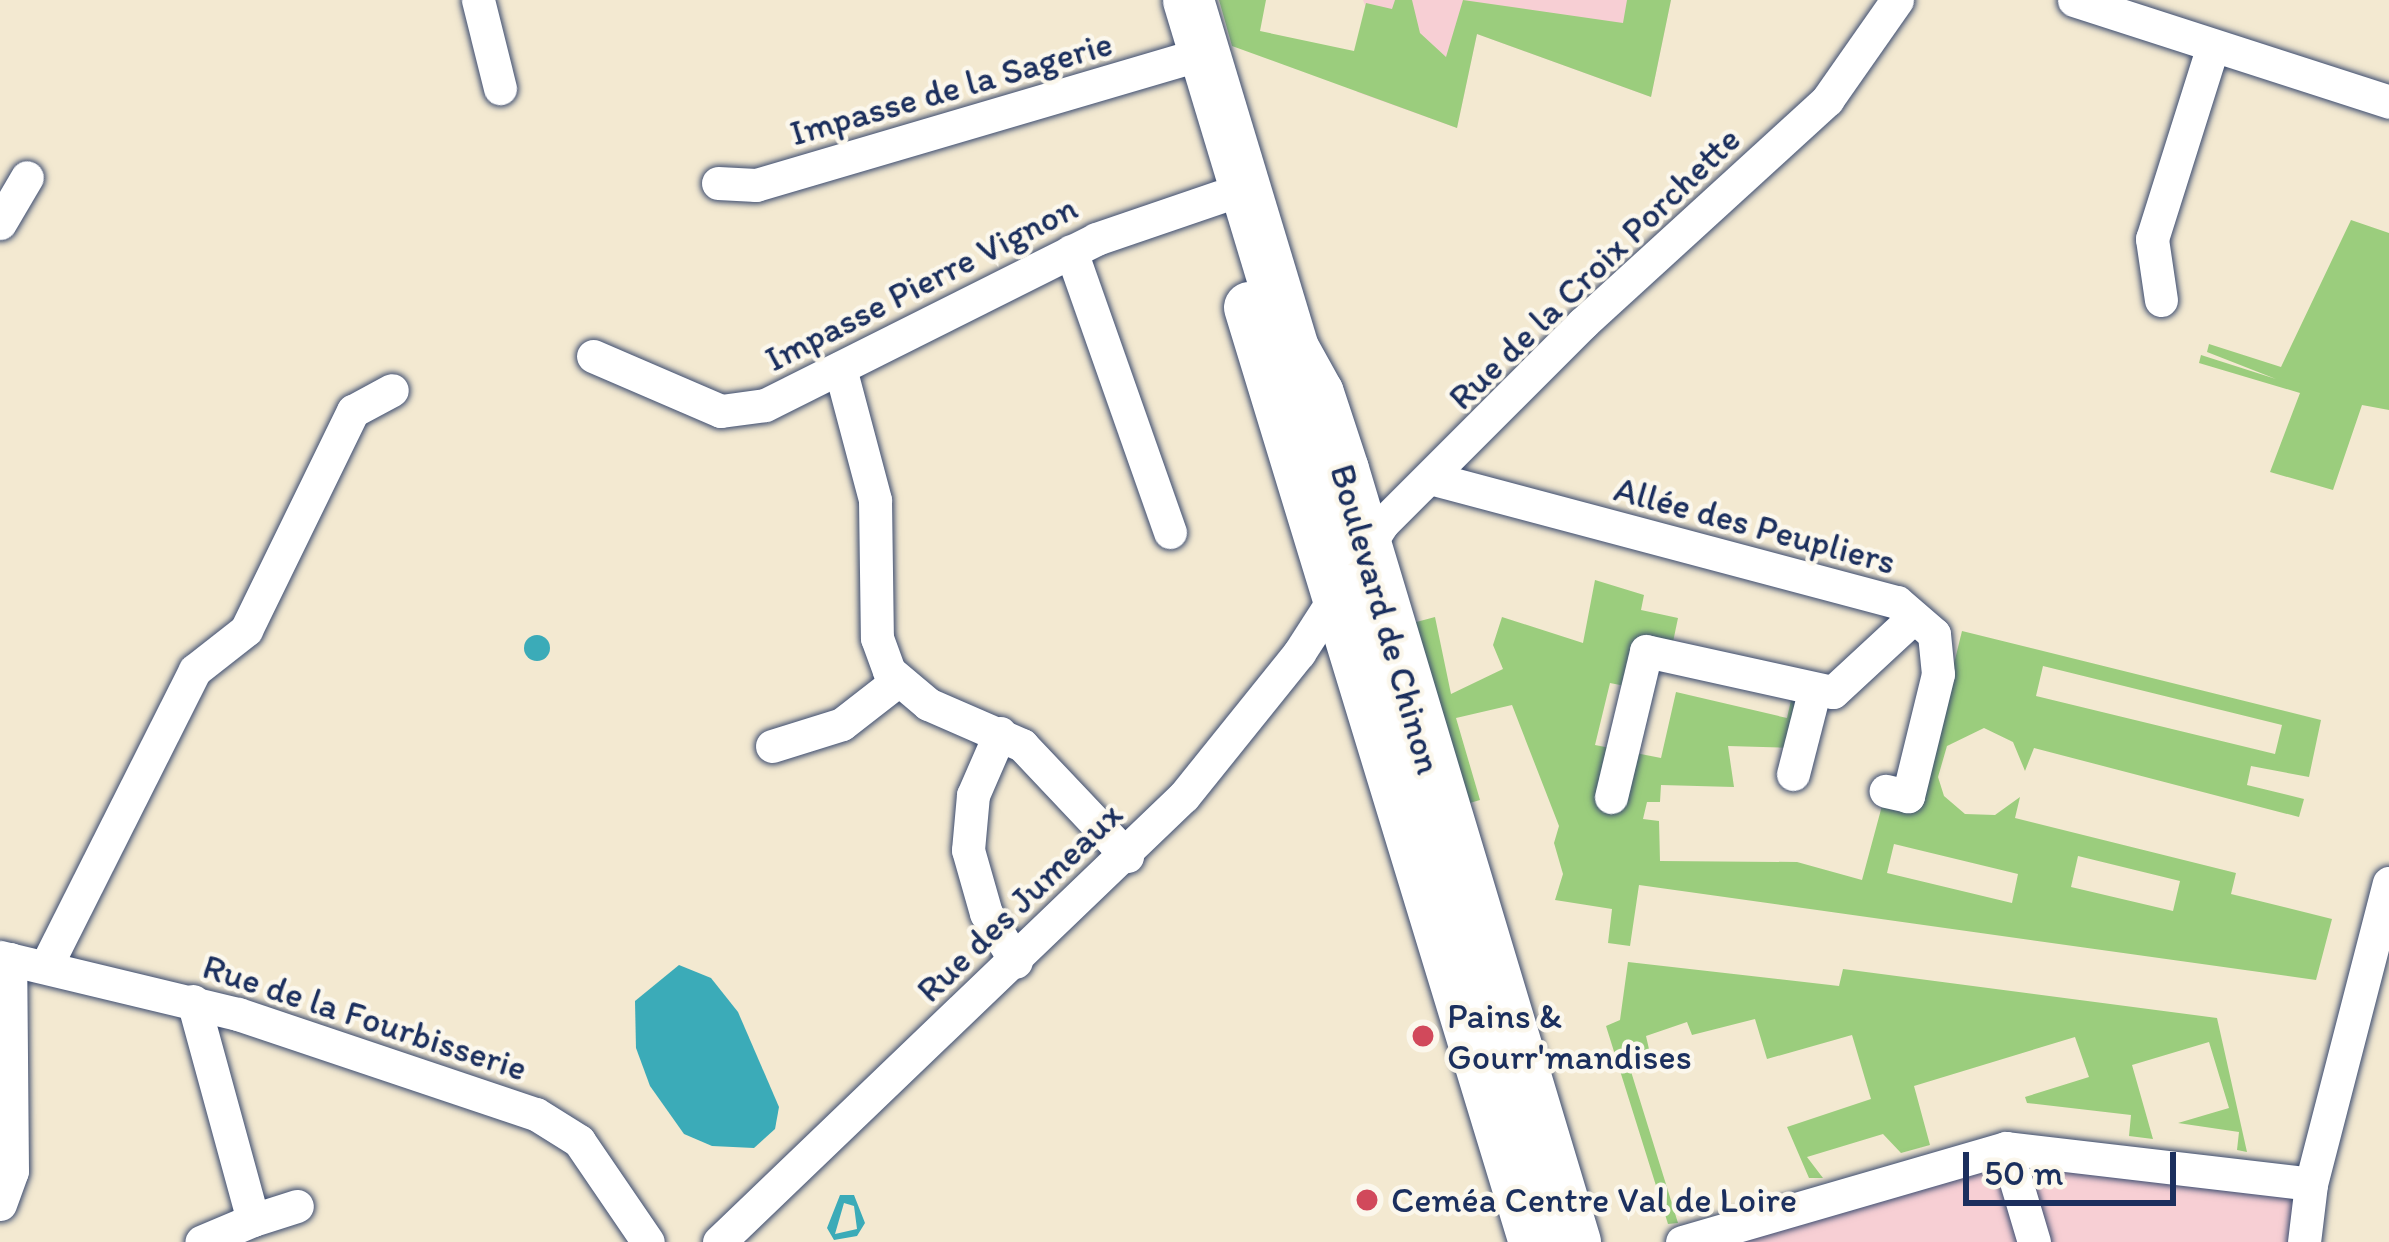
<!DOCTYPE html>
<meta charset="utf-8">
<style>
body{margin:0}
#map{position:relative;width:2389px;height:1242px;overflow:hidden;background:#f3e9d1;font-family:Itim,sans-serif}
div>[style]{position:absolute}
.built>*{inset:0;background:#f7cfd4}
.green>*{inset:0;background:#9bcd7d}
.water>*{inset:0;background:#3babb8}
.round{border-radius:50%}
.roads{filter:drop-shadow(0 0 3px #3b4b6f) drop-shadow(0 0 3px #3b4b6f)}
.street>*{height:33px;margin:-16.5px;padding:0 16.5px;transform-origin:16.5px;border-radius:16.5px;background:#fff}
.primary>*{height:51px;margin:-25.5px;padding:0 25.5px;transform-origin:25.5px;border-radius:25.5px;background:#fff}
.dots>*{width:33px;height:33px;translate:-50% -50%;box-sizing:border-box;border:6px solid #fbf7ec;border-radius:50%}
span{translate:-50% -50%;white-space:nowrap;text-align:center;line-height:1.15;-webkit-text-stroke:9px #fbf7ec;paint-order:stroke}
.street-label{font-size:36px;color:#1b2f5e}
.poi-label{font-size:36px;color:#1b2f5e}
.left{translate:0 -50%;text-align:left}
.scale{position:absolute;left:1963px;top:1152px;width:213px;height:54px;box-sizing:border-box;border:6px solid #1b2f5e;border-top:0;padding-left:15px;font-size:36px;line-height:42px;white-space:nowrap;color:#1b2f5e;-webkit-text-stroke:9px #fbf7ec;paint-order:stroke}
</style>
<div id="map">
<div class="built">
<div style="clip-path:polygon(1363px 0,1671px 0,1651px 97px,1477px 34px,1457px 128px,1357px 92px,1369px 16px)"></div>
<div style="clip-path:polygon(1958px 1156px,2311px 1184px,2304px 1242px,1682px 1242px)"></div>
</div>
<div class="green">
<div style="clip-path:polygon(1219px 0,1266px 0,1260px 31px,1354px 51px,1366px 3px,1392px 9px,1395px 0,1412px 0,1420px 33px,1446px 57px,1463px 0,1623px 23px,1627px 0,1671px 0,1651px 97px,1477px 34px,1457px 128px,1232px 46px)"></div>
<div style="clip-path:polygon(2351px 220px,2389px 233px,2389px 410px,2362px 405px,2333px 490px,2270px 472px,2300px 393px,2199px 363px,2201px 355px,2276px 379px,2207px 352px,2209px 344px,2281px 367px)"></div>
<div style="clip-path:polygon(evenodd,1595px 580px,1644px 595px,1641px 610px,1678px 618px,1673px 642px,1630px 687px,1610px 683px,1595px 745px,1661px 758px,1676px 692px,1787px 718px,1792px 696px,1802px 699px,1793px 748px,1728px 746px,1734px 787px,1661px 785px,1660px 802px,1647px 802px,1643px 819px,1659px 821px,1660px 861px,1797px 862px,1862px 880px,1883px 802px,1918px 810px,1962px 631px,2321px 720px,2309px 777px,2251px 766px,2247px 785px,2304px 799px,2299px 817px,2034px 748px,2025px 771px,2013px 742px,1984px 728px,1947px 746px,1938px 777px,1944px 796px,1965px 814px,1995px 815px,2020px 797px,2015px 818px,2236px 873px,2231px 894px,2332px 919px,2316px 980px,1639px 885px,1630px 946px,1608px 943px,1612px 909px,1555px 900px,1563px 874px,1554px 843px,1559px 826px,1512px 705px,1456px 718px,1480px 800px,1463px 805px,1409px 624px,1435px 617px,1451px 694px,1503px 669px,1493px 645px,1502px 617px,1583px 643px,1595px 580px,2043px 666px,2282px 725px,2275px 754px,2036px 696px,2043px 666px,1595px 580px,1894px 844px,2018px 874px,2012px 903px,1887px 873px,1894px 844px,1595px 580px,2078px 856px,2180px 881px,2173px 911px,2071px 887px,2078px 856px)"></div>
<div style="clip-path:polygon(1628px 962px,1839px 986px,1843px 969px,2217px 1018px,2247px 1152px,2237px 1150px,2239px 1132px,2178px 1123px,2229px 1108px,2209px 1042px,2132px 1065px,2153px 1139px,2129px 1136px,2131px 1115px,2027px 1103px,2025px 1097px,2089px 1077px,2075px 1037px,1914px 1086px,1930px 1145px,1901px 1153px,1883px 1134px,1807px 1157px,1823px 1178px,1809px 1178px,1787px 1127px,1871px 1099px,1852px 1035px,1767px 1059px,1755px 1019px,1692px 1035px,1687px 1022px,1646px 1036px,1651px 1058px,1629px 1065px,1678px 1223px,1668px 1224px,1606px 1026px,1620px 1020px)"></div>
</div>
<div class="water">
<div class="round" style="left:524px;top:635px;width:26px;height:26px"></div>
<div style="clip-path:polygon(679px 965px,711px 978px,738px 1012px,779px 1107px,775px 1129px,754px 1148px,712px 1146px,684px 1134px,650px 1086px,636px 1048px,635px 1001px)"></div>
<div style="clip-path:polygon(evenodd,840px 1195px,854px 1195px,865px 1223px,857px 1236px,834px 1240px,827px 1228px,840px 1195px,844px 1203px,854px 1206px,857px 1229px,835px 1234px,844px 1203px)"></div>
</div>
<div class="roads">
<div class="street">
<div style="left:478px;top:0;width:91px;rotate:76deg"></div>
<div style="left:2074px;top:0;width:331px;rotate:17.9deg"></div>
<div style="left:718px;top:183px;width:38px;rotate:3deg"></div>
<div style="left:756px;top:185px;width:467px;rotate:-16.4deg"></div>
<div style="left:0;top:223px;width:53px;rotate:-59.6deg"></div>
<div style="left:1071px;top:251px;width:298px;rotate:70.6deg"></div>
<div style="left:2161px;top:300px;width:62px;rotate:-98.4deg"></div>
<div style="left:2152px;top:239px;width:202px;rotate:-72.5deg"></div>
<div style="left:593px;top:356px;width:139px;rotate:23.3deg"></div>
<div style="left:721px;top:411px;width:44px;rotate:-7.8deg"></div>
<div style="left:765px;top:405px;width:370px;rotate:-26.6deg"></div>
<div style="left:1096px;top:239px;width:130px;rotate:-18.9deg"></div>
<div style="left:840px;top:368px;width:137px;rotate:75.1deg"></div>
<div style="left:875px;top:500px;width:138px;rotate:89.2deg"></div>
<div style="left:877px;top:638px;width:35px;rotate:70deg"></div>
<div style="left:889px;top:671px;width:51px;rotate:40.2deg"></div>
<div style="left:928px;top:704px;width:103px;rotate:23.6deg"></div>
<div style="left:1022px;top:745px;width:153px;rotate:46.6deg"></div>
<div style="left:1434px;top:479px;width:479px;rotate:14.9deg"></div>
<div style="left:1897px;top:602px;width:49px;rotate:40.9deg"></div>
<div style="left:1934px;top:634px;width:40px;rotate:84.3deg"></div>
<div style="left:1938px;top:674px;width:126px;rotate:103.8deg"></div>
<div style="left:1908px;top:796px;width:23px;rotate:-167deg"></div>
<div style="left:1000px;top:733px;width:68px;rotate:113.5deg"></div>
<div style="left:973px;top:795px;width:55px;rotate:95.2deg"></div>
<div style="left:968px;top:850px;width:66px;rotate:74.1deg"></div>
<div style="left:986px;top:913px;width:57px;rotate:58.5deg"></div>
<div style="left:772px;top:746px;width:73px;rotate:-17.4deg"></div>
<div style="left:842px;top:724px;width:68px;rotate:-37.9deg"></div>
<div style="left:1793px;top:774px;width:85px;rotate:-75.6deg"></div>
<div style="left:1611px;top:797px;width:150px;rotate:-76.5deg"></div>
<div style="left:1646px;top:651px;width:191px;rotate:12.4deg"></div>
<div style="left:1833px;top:692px;width:110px;rotate:-42.8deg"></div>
<div style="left:0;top:957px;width:245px;rotate:13.5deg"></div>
<div style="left:238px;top:1014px;width:314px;rotate:18.6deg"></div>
<div style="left:536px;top:1114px;width:51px;rotate:32.1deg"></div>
<div style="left:579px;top:1141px;width:122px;rotate:55.7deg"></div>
<div style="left:46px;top:966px;width:331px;rotate:-63.3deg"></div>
<div style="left:195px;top:670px;width:65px;rotate:-38.1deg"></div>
<div style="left:246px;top:630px;width:244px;rotate:-64deg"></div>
<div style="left:353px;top:411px;width:44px;rotate:-28.3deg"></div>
<div style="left:193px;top:1001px;width:227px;rotate:74.7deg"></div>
<div style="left:253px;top:1220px;width:56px;rotate:157.1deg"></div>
<div style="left:2006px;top:1148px;width:98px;rotate:73.4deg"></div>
<div style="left:0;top:1204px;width:35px;rotate:-70deg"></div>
<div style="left:12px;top:1171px;width:212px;rotate:-90.5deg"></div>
<div style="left:253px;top:1220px;width:46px;rotate:-17.7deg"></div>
<div style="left:719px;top:1242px;width:644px;rotate:-43.81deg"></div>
<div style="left:1184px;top:796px;width:184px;rotate:-51.2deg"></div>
<div style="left:1299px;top:653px;width:153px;rotate:-57.2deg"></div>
<div style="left:1382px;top:524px;width:284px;rotate:-45deg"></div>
<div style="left:1583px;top:323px;width:331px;rotate:-42.4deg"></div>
<div style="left:1827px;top:100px;width:122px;rotate:-55deg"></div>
<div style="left:1682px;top:1242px;width:337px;rotate:-16.2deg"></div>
<div style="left:2006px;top:1148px;width:307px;rotate:6.7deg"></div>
<div style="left:2304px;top:1242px;width:58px;rotate:-83.1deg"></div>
<div style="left:2311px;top:1184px;width:311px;rotate:-75.5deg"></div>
</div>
<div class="primary">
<div style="left:1188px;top:0;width:363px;rotate:73.2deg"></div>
<div style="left:1293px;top:348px;width:51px;rotate:60.9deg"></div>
<div style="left:1318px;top:393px;width:80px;rotate:71.8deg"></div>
<div style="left:1343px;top:469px;width:807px;rotate:73.29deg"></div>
<div style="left:1249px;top:307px;width:977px;rotate:73.05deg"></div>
</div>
</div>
<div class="dots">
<div style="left:1423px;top:1036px;background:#d1495b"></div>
<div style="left:1367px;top:1200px;background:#d1495b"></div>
</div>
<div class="street-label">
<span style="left:951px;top:88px;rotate:-16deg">Impasse de la Sagerie</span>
<span style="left:1594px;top:268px;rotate:-44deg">Rue de la Croix Porchette</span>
<span style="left:921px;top:283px;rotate:-27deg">Impasse Pierre Vignon</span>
<span style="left:1755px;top:525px;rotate:15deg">Allée des Peupliers</span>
<span style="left:1386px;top:619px;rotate:74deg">Boulevard de Chinon</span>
<span style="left:1019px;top:902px;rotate:-44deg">Rue des Jumeaux</span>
<span style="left:365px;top:1017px;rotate:18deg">Rue de la Fourbisserie</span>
</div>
<div class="poi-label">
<span class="left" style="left:1447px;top:1036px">Pains &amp;<br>Gourr'mandises</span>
<span class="left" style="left:1391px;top:1200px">Ceméa Centre Val de Loire</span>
</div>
<div class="scale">50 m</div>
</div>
